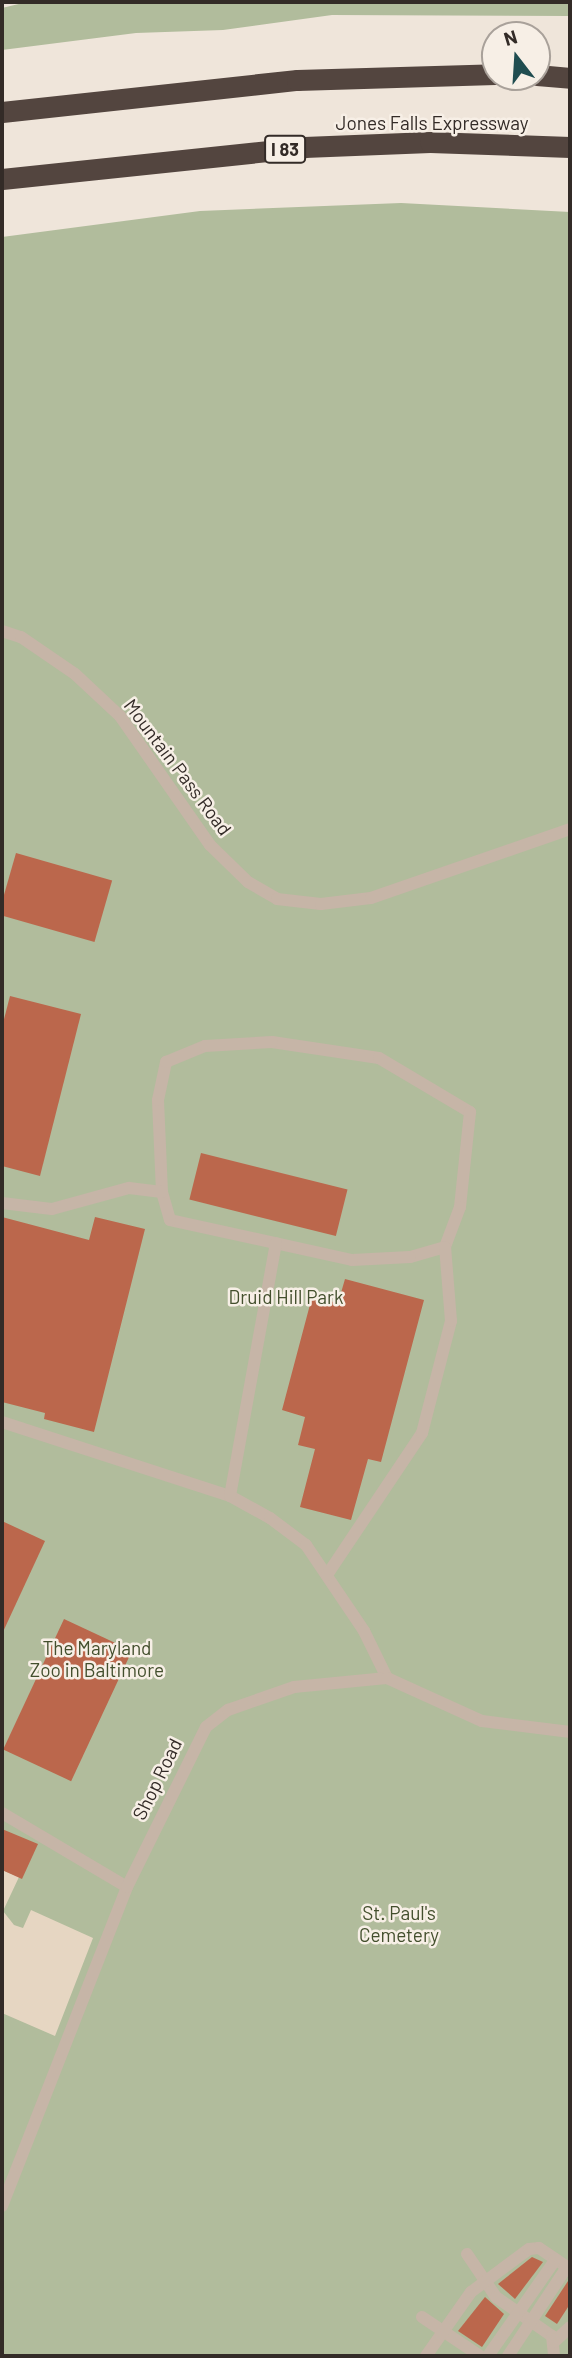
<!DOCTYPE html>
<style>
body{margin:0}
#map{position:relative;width:572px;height:2358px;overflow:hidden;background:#efe5da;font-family:Barlow,sans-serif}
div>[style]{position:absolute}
.green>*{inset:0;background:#b1bc9c}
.plaza>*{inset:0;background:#e6d6c2}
.building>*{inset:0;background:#bb674c;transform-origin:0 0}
.service>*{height:12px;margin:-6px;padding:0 6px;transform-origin:6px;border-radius:6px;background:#c6b5a7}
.motorway>*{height:21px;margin:-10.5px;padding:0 10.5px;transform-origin:10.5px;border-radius:10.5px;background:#53453f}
span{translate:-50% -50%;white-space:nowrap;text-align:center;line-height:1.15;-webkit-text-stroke:5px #f7efe6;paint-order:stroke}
.shield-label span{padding:2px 5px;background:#f7efe6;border:2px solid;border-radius:5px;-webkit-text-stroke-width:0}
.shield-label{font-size:18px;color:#332b27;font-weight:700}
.street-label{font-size:19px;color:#332b27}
.park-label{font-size:19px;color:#434f2d}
.frame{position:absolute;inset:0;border:4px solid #332b27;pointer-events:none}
.north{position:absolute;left:481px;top:21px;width:70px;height:70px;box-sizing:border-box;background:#f7efe6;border:2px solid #a9a19a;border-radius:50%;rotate:343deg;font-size:19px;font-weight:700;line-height:28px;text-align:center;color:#332b27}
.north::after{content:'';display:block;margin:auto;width:24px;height:32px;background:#204d50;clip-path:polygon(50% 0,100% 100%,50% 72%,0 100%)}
</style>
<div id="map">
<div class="green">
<div style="clip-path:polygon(27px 2px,570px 2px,570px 16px,332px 15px,223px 30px,136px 33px,2px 50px,2px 8px)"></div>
<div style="clip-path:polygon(401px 203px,570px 212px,570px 2356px,2px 2356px,2px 237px,200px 211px)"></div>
</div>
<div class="plaza">
<div style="clip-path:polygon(2px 1870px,19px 1877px,3px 1911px,14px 1925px,23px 1928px,31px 1910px,93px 1938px,55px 2036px,2px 2013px)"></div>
</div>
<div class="building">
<div style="left:16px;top:853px;width:100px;height:64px;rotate:16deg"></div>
<div style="clip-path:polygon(10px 996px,81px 1014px,40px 1176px,2px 1166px,2px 1027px)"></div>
<div style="left:201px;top:1153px;width:151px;height:48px;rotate:14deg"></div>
<div style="clip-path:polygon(2px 1217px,89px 1240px,95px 1217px,145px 1229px,94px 1432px,44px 1419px,45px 1413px,2px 1402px)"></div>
<div style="clip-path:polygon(345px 1279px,424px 1300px,381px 1462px,368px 1459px,351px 1520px,300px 1507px,315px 1449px,298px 1445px,305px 1417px,282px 1410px,312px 1297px,338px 1303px)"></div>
<div style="clip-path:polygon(2px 1521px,45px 1541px,2px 1634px)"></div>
<div style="left:64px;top:1619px;width:75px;height:144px;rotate:25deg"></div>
<div style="clip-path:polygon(2px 1829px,38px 1844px,22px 1879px,2px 1870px)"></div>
<div style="clip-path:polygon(532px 2257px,543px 2262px,515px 2299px,498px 2284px)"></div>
<div style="clip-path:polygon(570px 2278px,570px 2304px,557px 2324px,545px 2316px)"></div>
<div style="clip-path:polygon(485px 2297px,504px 2314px,482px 2347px,458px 2331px)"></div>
</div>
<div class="service">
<div style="left:2px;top:631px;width:20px;rotate:18deg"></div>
<div style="left:21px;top:637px;width:65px;rotate:34.4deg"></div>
<div style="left:75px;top:674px;width:62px;rotate:43deg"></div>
<div style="left:120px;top:716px;width:157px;rotate:55.1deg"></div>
<div style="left:210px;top:845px;width:53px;rotate:44.2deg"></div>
<div style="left:248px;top:882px;width:34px;rotate:30deg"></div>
<div style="left:277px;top:899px;width:44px;rotate:6.5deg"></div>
<div style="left:321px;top:904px;width:50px;rotate:-6.8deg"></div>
<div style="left:371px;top:898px;width:211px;rotate:-19.1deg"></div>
<div style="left:272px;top:1042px;width:108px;rotate:8.5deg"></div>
<div style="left:379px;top:1058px;width:106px;rotate:30.7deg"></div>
<div style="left:470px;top:1112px;width:96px;rotate:96deg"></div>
<div style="left:460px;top:1207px;width:43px;rotate:110.6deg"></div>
<div style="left:445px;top:1247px;width:36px;rotate:164deg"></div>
<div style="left:410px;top:1257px;width:58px;rotate:177deg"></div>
<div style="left:352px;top:1260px;width:186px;rotate:-167.6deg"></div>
<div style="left:170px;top:1220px;width:29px;rotate:-106deg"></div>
<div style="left:162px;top:1192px;width:92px;rotate:-92.5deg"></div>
<div style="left:158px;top:1100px;width:39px;rotate:-78deg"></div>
<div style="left:166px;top:1062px;width:42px;rotate:-22.3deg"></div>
<div style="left:205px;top:1046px;width:67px;rotate:-3.4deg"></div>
<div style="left:2px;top:1203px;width:50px;rotate:6.8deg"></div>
<div style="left:52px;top:1209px;width:80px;rotate:-15.3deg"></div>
<div style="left:129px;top:1188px;width:33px;rotate:7deg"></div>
<div style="left:2px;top:1422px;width:240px;rotate:18deg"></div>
<div style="left:230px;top:1496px;width:46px;rotate:28.8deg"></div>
<div style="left:270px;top:1518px;width:45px;rotate:36.9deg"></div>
<div style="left:306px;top:1545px;width:104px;rotate:56deg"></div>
<div style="left:364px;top:1631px;width:52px;rotate:63.9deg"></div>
<div style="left:230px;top:1496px;width:257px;rotate:-79.7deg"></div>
<div style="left:327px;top:1575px;width:171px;rotate:-56.2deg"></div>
<div style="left:422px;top:1433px;width:116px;rotate:-75.5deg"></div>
<div style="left:451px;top:1321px;width:74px;rotate:-94.6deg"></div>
<div style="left:2px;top:1813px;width:145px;rotate:30.6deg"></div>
<div style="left:2px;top:2206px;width:343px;rotate:-68.6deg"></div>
<div style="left:127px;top:1887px;width:178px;rotate:-63.7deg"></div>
<div style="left:206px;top:1727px;width:28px;rotate:-38deg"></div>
<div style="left:228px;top:1710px;width:70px;rotate:-19.2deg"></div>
<div style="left:294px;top:1687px;width:93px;rotate:-5.5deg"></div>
<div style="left:387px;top:1678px;width:104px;rotate:24.4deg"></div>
<div style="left:482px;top:1721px;width:89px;rotate:7.1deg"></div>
<div style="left:467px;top:2254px;width:52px;rotate:56deg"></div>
<div style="left:496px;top:2297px;width:68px;rotate:34.9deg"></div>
<div style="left:552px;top:2336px;width:20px;rotate:84deg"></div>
<div style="left:422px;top:2317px;width:70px;rotate:33.9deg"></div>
<div style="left:554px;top:2342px;width:22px;rotate:-43deg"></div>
<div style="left:426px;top:2356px;width:78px;rotate:-54.9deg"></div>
<div style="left:471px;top:2292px;width:72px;rotate:-36.6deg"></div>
<div style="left:529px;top:2249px;width:10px;rotate:-6deg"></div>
<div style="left:539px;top:2248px;width:37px;rotate:34deg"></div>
<div style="left:488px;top:2356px;width:118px;rotate:-55deg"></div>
<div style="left:508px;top:2356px;width:107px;rotate:-56.5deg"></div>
</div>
<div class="motorway">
<div style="left:537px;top:75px;width:33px;rotate:5deg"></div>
<div style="left:2px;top:112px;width:297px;rotate:-6.2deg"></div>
<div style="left:297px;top:80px;width:198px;rotate:-1.7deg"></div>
<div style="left:2px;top:179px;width:304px;rotate:-6deg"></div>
<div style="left:304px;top:147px;width:126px;rotate:-2.3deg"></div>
<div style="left:430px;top:142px;width:140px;rotate:2deg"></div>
</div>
<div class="shield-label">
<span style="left:285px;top:149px">I 83</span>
</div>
<div class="street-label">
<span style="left:432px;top:123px">Jones Falls Expressway</span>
<span style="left:178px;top:767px;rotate:53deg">Mountain Pass Road</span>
<span style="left:157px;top:1779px;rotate:-64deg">Shop Road</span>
</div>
<div class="park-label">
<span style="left:286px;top:1297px">Druid Hill Park</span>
<span style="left:97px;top:1659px">The Maryland<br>Zoo in Baltimore</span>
<span style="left:399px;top:1924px">St. Paul's<br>Cemetery</span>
</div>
<div class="frame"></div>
<div class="north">N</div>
</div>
